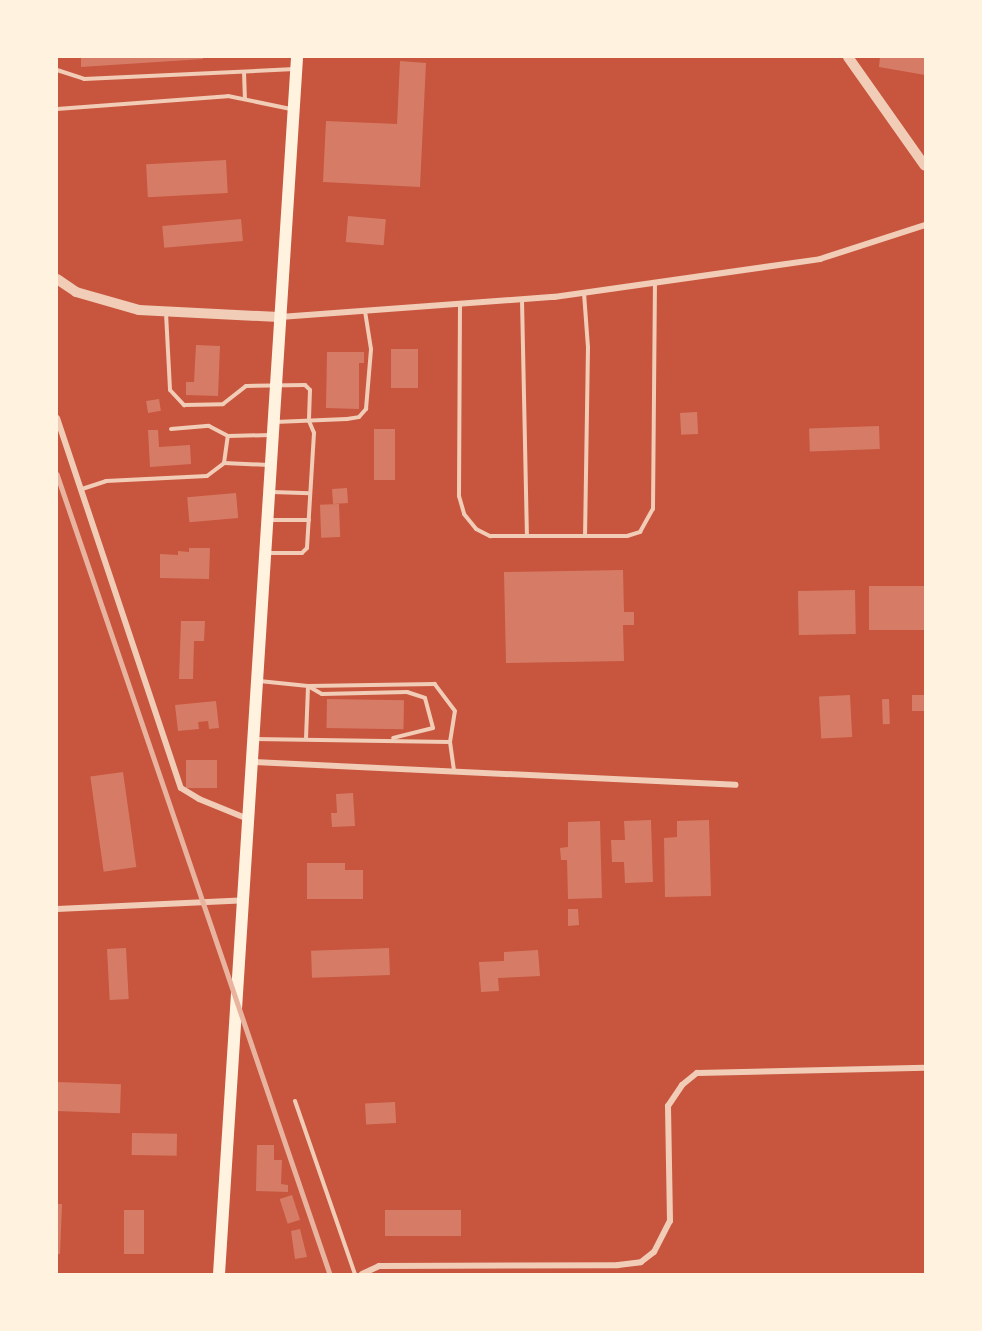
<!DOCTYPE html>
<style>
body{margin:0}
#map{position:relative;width:982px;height:1331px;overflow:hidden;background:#c8553d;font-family:"DM Sans",sans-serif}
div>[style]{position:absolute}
.building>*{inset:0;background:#d67c66;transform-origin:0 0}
.service>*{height:4px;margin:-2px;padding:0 2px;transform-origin:2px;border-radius:2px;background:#f1ccb7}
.minor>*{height:6px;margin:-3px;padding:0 3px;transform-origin:3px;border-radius:3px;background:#f1ccb7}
.tertiary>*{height:10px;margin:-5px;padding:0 5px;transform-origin:5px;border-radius:5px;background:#f1ccb7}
.primary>*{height:12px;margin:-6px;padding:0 6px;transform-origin:6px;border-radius:6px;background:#fff3e0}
.rail>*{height:4.5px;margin:-2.25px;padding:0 2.25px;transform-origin:2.25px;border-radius:2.25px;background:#e9b49f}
span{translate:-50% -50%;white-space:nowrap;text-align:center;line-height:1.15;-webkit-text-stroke:6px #fff3e0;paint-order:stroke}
.frame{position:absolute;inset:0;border:58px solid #fff3e0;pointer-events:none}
</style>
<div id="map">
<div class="building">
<div style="clip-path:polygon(81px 57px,203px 57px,203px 59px,81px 67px)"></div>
<div style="clip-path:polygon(880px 57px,925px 57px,925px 75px,879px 67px)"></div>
<div style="clip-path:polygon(400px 61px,426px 63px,420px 187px,323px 182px,326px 121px,397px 124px)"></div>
<div style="left:226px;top:160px;width:33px;height:80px;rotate:87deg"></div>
<div style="left:348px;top:216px;width:38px;height:26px;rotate:5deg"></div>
<div style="left:241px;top:219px;width:22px;height:79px;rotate:85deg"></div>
<div style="clip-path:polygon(196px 345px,220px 346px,218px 396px,186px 395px,186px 382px,194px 382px)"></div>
<div style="left:391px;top:349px;width:27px;height:39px"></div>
<div style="clip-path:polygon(327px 352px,364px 352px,364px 363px,359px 363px,359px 409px,326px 408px)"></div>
<div style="left:159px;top:399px;width:12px;height:13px;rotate:81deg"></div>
<div style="left:697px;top:412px;width:22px;height:17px;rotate:87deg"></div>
<div style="left:879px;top:426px;width:23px;height:70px;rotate:88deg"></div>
<div style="left:374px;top:429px;width:21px;height:51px"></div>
<div style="clip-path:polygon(148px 430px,158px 430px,159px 447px,190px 445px,191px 464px,150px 467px)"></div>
<div style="left:347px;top:488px;width:15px;height:15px;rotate:86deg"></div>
<div style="left:236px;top:493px;width:25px;height:49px;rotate:85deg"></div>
<div style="left:339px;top:504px;width:33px;height:19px;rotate:88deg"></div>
<div style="clip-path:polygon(189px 548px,210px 548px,209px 579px,160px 578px,160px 554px,178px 555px,178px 551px,189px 552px)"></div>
<div style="clip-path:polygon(623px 570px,624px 612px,634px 612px,634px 625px,623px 625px,624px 661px,506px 663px,504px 572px)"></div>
<div style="left:925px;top:586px;width:44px;height:56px;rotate:90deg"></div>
<div style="left:855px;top:590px;width:44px;height:57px;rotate:89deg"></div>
<div style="clip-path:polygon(181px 621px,205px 621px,204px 641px,194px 641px,193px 679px,179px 679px)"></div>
<div style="left:850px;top:695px;width:42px;height:31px;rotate:87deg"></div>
<div style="left:925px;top:695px;width:16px;height:13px;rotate:90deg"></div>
<div style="left:327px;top:699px;width:77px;height:29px;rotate:1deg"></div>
<div style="left:889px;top:699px;width:25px;height:7px;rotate:88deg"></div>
<div style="clip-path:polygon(216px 701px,219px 728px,209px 729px,208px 721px,198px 722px,199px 729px,178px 731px,175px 705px)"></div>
<div style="left:186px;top:760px;width:31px;height:28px"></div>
<div style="left:123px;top:772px;width:96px;height:33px;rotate:82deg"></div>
<div style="clip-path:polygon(353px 793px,355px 826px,332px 827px,331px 813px,337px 813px,336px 794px)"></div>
<div style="clip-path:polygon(651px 820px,653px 882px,625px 883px,624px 862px,612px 862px,611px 840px,625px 840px,624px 821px)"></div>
<div style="clip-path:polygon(709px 820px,711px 896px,665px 897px,664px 838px,677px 837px,677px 821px)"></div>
<div style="clip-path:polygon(600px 821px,602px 898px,568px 899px,567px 860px,561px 860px,560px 848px,568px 847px,568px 822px)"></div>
<div style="clip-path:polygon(307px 863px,345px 863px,345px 870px,363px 870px,363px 899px,307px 899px)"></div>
<div style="clip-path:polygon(568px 909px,578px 909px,579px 925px,568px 926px)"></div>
<div style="left:126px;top:948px;width:51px;height:19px;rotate:87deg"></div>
<div style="left:389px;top:948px;width:27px;height:78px;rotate:88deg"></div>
<div style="clip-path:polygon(538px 950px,540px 976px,498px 978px,499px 991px,481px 992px,479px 962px,504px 961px,504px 952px)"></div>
<div style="left:57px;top:1082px;width:64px;height:29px;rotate:2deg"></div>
<div style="left:395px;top:1102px;width:21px;height:30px;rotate:87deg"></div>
<div style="left:132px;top:1133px;width:45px;height:22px;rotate:1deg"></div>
<div style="clip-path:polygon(257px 1145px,274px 1145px,274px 1160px,282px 1160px,281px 1184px,288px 1185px,288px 1192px,256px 1191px)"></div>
<div style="left:292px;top:1195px;width:26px;height:13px;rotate:72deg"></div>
<div style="clip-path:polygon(57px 1204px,62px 1204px,60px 1254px,57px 1254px)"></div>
<div style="left:124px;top:1210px;width:20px;height:44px"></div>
<div style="left:385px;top:1210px;width:76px;height:26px"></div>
<div style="clip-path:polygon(300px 1229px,307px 1257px,295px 1259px,291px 1231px)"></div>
</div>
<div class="service">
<div style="left:57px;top:70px;width:28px;rotate:18deg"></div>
<div style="left:84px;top:79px;width:211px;rotate:-2.7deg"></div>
<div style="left:244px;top:72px;width:26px;rotate:88deg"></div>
<div style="left:57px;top:109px;width:171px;rotate:-4.3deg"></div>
<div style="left:228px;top:96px;width:64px;rotate:11.7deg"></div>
<div style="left:584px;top:293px;width:54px;rotate:85.8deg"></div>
<div style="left:588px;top:347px;width:189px;rotate:90.9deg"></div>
<div style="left:522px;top:300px;width:236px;rotate:88.8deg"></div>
<div style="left:460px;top:304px;width:192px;rotate:90.3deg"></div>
<div style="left:459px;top:496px;width:19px;rotate:74deg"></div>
<div style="left:464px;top:514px;width:19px;rotate:51deg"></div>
<div style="left:476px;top:529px;width:16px;rotate:27deg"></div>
<div style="left:490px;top:536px;width:137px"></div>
<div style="left:627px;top:536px;width:14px;rotate:-17deg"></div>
<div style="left:640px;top:532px;width:26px;rotate:-61deg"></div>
<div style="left:653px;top:509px;width:226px;rotate:-89.5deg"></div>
<div style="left:166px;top:313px;width:77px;rotate:87deg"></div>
<div style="left:170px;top:390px;width:21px;rotate:47deg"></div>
<div style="left:184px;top:405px;width:39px;rotate:-1deg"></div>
<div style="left:223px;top:404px;width:29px;rotate:-38deg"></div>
<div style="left:246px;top:386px;width:59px;rotate:-1deg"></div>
<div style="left:305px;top:385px;width:7px;rotate:45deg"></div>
<div style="left:310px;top:390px;width:31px;rotate:92deg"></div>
<div style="left:309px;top:421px;width:13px;rotate:67deg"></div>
<div style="left:314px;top:433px;width:115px;rotate:93.5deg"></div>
<div style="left:307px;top:548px;width:7px;rotate:135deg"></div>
<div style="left:302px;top:553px;width:33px;rotate:180deg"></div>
<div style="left:275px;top:422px;width:72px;rotate:-2.4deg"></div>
<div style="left:347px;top:419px;width:12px;rotate:-9deg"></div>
<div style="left:359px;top:417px;width:11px;rotate:-49deg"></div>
<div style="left:366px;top:409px;width:60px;rotate:-85.2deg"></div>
<div style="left:371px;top:349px;width:38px;rotate:-99deg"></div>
<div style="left:171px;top:429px;width:38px;rotate:-5deg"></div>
<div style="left:209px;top:426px;width:21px;rotate:28deg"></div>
<div style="left:224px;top:463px;width:27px;rotate:-82deg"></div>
<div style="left:228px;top:436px;width:43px;rotate:-1.3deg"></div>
<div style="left:82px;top:489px;width:25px;rotate:-18deg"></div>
<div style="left:106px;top:481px;width:101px;rotate:-2.8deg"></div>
<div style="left:207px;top:476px;width:21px;rotate:-37deg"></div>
<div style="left:224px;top:463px;width:45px;rotate:2.5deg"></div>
<div style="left:272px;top:492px;width:38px;rotate:2deg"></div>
<div style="left:271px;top:520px;width:38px"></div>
<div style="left:254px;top:739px;width:196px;rotate:0.9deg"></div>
<div style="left:450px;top:742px;width:31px;rotate:-81deg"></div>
<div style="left:455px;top:711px;width:34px;rotate:-127deg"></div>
<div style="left:435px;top:684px;width:127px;rotate:179.1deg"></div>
<div style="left:308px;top:686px;width:49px;rotate:-174.2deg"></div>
<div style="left:306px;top:739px;width:53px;rotate:-87.8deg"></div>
<div style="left:308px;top:686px;width:16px;rotate:30deg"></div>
<div style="left:322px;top:694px;width:85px;rotate:-1.3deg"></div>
<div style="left:407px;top:692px;width:19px;rotate:18deg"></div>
<div style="left:425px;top:698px;width:31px;rotate:75deg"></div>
<div style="left:433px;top:728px;width:41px;rotate:166deg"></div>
<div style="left:450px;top:742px;width:29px;rotate:82deg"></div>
<div style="left:295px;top:1101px;width:183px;rotate:70.9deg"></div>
</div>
<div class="minor">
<div style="left:280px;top:317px;width:275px;rotate:-4.2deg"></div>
<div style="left:554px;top:297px;width:269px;rotate:-8.1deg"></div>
<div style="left:820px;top:259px;width:110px;rotate:-17.9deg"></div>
<div style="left:57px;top:418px;width:390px;rotate:71.5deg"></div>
<div style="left:181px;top:788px;width:21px;rotate:31deg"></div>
<div style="left:199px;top:799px;width:53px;rotate:22.2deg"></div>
<div style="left:252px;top:762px;width:484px;rotate:2.7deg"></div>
<div style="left:57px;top:909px;width:188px;rotate:-2.7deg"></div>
<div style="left:362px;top:1274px;width:19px;rotate:-25deg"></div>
<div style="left:379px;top:1266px;width:239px;rotate:-0.2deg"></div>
<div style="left:618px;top:1265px;width:23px;rotate:-7deg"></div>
<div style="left:641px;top:1262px;width:16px;rotate:-38deg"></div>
<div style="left:654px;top:1252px;width:35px;rotate:-63deg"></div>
<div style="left:670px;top:1221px;width:115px;rotate:-91deg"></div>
<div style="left:668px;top:1106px;width:25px;rotate:-56deg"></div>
<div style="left:682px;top:1085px;width:19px;rotate:-39deg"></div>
<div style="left:697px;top:1073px;width:228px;rotate:-1.3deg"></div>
</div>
<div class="tertiary">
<div style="left:848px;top:57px;width:133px;rotate:54.8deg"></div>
<div style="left:57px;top:279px;width:23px;rotate:34deg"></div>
<div style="left:76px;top:292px;width:66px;rotate:15.9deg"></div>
<div style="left:139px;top:310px;width:140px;rotate:2.9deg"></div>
</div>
<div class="primary">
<div style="left:219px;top:1274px;width:1219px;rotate:-86.33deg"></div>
</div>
<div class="rail">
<div style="left:57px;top:474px;width:845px;rotate:71.16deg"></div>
</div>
<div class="frame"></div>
</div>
